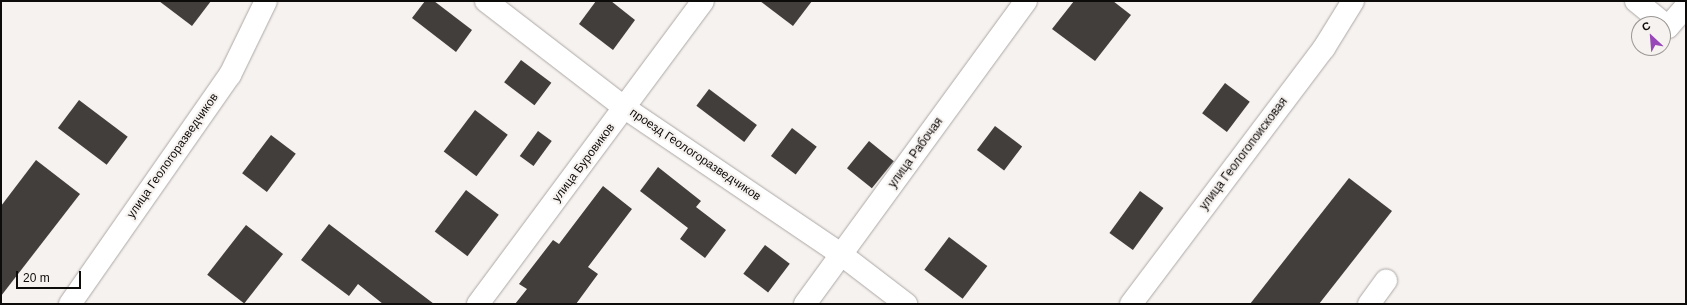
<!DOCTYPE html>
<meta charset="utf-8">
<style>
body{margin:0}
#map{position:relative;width:1687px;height:305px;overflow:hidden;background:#f6f2ef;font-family:Arial,sans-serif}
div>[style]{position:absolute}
.building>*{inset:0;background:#413e3c;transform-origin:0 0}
.roads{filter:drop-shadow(0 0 1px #aca7a5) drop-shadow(0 0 1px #aca7a5)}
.minor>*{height:22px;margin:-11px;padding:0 11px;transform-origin:11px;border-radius:11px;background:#fff}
span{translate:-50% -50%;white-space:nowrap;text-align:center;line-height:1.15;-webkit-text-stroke:4px #f6f2ef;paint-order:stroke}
.street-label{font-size:12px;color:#0d0c0b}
.frame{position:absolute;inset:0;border:2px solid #0d0c0b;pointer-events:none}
.north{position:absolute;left:1631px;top:16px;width:40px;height:40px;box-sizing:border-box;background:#f6f2ef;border:1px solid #999694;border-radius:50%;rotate:334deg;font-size:11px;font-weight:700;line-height:16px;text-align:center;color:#0d0c0b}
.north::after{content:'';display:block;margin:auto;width:14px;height:18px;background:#9747b7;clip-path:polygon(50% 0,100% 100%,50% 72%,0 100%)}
.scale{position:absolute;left:16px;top:271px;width:65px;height:18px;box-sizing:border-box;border:2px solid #0d0c0b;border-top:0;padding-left:5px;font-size:12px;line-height:14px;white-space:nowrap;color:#0d0c0b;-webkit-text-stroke:3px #f6f2ef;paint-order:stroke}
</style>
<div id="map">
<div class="building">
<div style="clip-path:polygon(159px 1px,211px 1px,192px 26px)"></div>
<div style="clip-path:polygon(425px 1px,434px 1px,472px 30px,456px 52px,412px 18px)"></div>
<div style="clip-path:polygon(596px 1px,611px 1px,635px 20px,613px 50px,579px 24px)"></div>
<div style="clip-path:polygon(760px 1px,812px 1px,793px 26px)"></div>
<div style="clip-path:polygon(1074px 1px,1113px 1px,1131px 15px,1095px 61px,1052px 29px)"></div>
<div style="left:521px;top:60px;width:38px;height:28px;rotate:37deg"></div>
<div style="left:1225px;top:83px;width:31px;height:38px;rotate:37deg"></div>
<div style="left:709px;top:89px;width:60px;height:21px;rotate:37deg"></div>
<div style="left:79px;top:100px;width:61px;height:35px;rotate:37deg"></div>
<div style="left:475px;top:110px;width:41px;height:52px;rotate:37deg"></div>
<div style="left:995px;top:126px;width:34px;height:30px;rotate:37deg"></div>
<div style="left:792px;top:128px;width:31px;height:35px;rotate:37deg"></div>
<div style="left:538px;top:131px;width:17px;height:31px;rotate:36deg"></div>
<div style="left:271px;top:135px;width:31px;height:48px;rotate:37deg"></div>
<div style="left:869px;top:141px;width:32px;height:35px;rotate:39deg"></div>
<div style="clip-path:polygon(36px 160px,80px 194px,1px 296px,1px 206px)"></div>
<div style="clip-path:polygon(658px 167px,701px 201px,696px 207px,726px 230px,705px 258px,680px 239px,688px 228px,640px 191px)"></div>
<div style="clip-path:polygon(1349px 178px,1392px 211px,1319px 304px,1250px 304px)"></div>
<div style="clip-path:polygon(603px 186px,632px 209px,588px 267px,598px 274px,576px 304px,515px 304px,527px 289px,519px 284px,553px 240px,559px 244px)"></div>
<div style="left:466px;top:190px;width:41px;height:52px;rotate:37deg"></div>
<div style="left:1140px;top:191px;width:29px;height:52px;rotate:36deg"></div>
<div style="clip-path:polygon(329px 224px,396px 275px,434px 304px,383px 304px,358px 284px,349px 296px,301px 260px)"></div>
<div style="left:246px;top:225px;width:47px;height:63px;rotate:38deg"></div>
<div style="left:949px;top:237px;width:48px;height:41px;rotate:37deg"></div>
<div style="left:765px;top:245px;width:31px;height:36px;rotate:37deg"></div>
</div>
<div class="roads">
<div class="minor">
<div style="left:486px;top:1px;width:175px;rotate:37.6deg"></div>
<div style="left:625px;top:108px;width:262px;rotate:34.1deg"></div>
<div style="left:842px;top:255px;width:81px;rotate:37.4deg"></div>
<div style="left:1636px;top:1px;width:41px;rotate:39.1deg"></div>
<div style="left:1668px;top:27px;width:28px;rotate:-49deg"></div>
<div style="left:70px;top:304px;width:279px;rotate:-55.1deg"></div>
<div style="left:230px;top:75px;width:82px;rotate:-64.1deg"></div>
<div style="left:478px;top:304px;width:377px;rotate:-53.4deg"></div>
<div style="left:805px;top:304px;width:375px;rotate:-53.9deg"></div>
<div style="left:1131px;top:304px;width:321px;rotate:-53deg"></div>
<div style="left:1324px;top:48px;width:55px;rotate:-58.3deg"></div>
<div style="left:1369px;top:304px;width:29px;rotate:-54deg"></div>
</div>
</div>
<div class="street-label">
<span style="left:916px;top:153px;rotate:-54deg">улица Рабочая</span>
<span style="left:1244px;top:154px;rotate:-53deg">улица Геологопоисковая</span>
<span style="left:695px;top:155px;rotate:34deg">проезд Геологоразведчиков</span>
<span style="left:173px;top:156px;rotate:-55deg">улица Геологоразведчиков</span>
<span style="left:584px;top:163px;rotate:-53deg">улица Буровиков</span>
</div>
<div class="frame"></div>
<div class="north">С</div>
<div class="scale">20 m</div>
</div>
